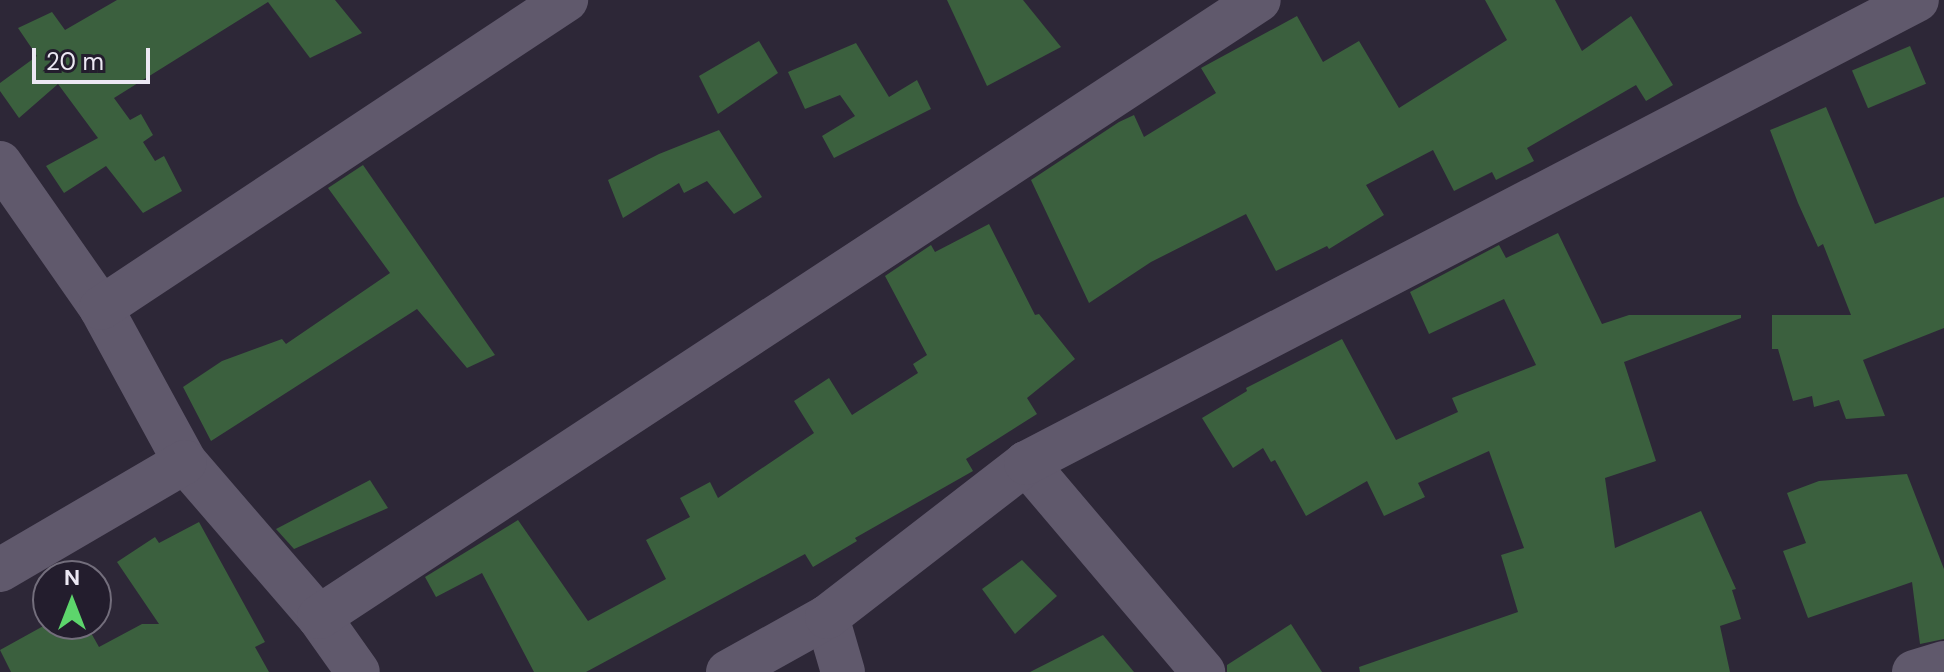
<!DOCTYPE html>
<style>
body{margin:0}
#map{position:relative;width:1944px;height:672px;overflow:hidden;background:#2d2737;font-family:"DM Sans",sans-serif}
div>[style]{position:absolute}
.building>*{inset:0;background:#3b603e;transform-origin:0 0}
.minor>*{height:44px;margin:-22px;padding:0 22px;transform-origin:22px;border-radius:22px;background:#60596c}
span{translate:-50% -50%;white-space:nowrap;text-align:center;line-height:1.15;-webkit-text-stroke:7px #231d2d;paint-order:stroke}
.north{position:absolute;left:32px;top:560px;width:80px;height:80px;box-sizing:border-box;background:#231d2d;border:2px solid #736e7c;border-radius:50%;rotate:0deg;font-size:22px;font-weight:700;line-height:32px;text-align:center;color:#ece8f3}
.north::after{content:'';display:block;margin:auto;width:28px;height:36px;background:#5dd56c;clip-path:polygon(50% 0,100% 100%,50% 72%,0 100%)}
.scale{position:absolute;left:32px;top:48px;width:118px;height:36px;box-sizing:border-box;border:4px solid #ece8f3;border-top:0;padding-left:10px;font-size:24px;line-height:28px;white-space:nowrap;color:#ece8f3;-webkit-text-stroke:6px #231d2d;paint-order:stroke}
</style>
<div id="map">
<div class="building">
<div style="clip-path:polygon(117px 0,335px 0,362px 33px,310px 58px,268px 2px,114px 98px,130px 120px,141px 114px,153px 135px,143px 142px,155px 161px,164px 156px,182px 191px,143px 213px,106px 166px,64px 193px,46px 166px,98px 138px,58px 84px,19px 118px,0 91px,0 83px,37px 56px,18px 28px,52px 12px,65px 30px)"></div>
<div style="clip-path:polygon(947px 0,1023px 0,1061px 47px,987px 86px)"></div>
<div style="clip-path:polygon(1485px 0,1555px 0,1582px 51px,1631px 16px,1673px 85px,1646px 101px,1636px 85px,1527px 148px,1534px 161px,1496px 180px,1492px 172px,1454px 191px,1433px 150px,1366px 185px,1384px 215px,1329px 249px,1327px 246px,1276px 271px,1246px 214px,1151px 262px,1089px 303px,1031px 180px,1119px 122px,1134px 115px,1144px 137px,1216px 93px,1201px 68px,1297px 16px,1323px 62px,1359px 41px,1399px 108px,1507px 40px)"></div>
<div style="clip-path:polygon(759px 41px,778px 73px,718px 114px,699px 76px)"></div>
<div style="clip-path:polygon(856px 43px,889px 97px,917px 80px,931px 109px,834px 158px,822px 136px,855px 116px,840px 95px,805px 109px,788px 72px)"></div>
<div style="left:1910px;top:46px;width:41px;height:63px;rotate:67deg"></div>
<div style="clip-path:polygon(1826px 107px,1875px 224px,1944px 197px,1944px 328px,1863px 360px,1885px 416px,1846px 419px,1839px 400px,1814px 407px,1812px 396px,1793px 401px,1778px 349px,1772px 349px,1772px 315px,1851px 315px,1823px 244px,1818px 247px,1798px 203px,1770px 130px)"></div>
<div style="clip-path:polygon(719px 130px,762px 197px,734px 214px,707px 181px,684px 193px,679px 183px,623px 218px,608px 180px,659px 154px)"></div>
<div style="clip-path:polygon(363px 165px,495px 355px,467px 368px,417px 309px,211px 441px,183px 387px,222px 361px,282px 339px,286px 344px,390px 273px,328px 188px)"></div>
<div style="clip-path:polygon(989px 224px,1035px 315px,1039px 314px,1075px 359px,1027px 398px,1037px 414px,966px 459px,973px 471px,855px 538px,857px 541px,813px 567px,805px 554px,586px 672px,534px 672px,482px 573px,436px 597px,425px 577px,518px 520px,588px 621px,666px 579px,646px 540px,690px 517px,680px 498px,710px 482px,718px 498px,814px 433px,794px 401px,829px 378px,852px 415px,918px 373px,913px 364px,927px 355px,885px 276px,931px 245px,935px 252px)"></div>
<div style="clip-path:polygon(1558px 233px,1602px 324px,1629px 315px,1741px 315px,1741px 318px,1624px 362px,1656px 461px,1605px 478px,1615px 548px,1701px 511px,1736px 589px,1732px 590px,1741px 619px,1720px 626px,1730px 672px,1360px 672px,1359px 667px,1518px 612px,1501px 555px,1524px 548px,1489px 451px,1418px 483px,1425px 497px,1384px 516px,1367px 481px,1306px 516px,1275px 460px,1271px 462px,1263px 448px,1233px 468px,1202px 418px,1247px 391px,1246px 388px,1342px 339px,1396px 440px,1458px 412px,1452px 398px,1536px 365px,1504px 299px,1429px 334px,1410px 292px,1499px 245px,1506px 258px)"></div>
<div style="clip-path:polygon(1907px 474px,1944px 569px,1944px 639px,1920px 644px,1912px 582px,1808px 618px,1783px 551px,1806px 543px,1787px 493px,1819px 481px)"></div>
<div style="clip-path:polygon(370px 480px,388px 508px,294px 549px,276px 529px)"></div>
<div style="clip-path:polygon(199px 522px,265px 642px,255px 647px,269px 672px,11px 672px,0 650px,47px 624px,86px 624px,99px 647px,142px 624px,159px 624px,117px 562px,155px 537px,159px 543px)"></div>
<div style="clip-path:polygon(1022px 560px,1057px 596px,1015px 634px,982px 589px)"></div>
<div style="clip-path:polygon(1291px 624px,1322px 672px,1227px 672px,1227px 665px)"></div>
<div style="clip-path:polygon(1103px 635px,1134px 672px,1030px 672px)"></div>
</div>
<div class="minor">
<div style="left:0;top:163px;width:177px;rotate:55.1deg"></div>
<div style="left:101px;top:308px;width:175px;rotate:61.4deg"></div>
<div style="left:185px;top:462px;width:205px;rotate:49.2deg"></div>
<div style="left:319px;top:617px;width:67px;rotate:54.7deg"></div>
<div style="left:101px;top:308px;width:558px;rotate:-33.52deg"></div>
<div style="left:1026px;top:463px;width:274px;rotate:49.7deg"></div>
<div style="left:0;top:570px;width:214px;rotate:-30.3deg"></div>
<div style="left:319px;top:617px;width:1124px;rotate:-33.28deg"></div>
<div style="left:827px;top:617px;width:57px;rotate:73.8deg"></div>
<div style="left:728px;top:672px;width:113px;rotate:-29.1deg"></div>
<div style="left:827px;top:617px;width:252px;rotate:-37.7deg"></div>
<div style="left:1026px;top:463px;width:1004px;rotate:-27.46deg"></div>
<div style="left:1914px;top:672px;width:31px;rotate:-17deg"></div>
</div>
<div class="north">N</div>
<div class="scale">20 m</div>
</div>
